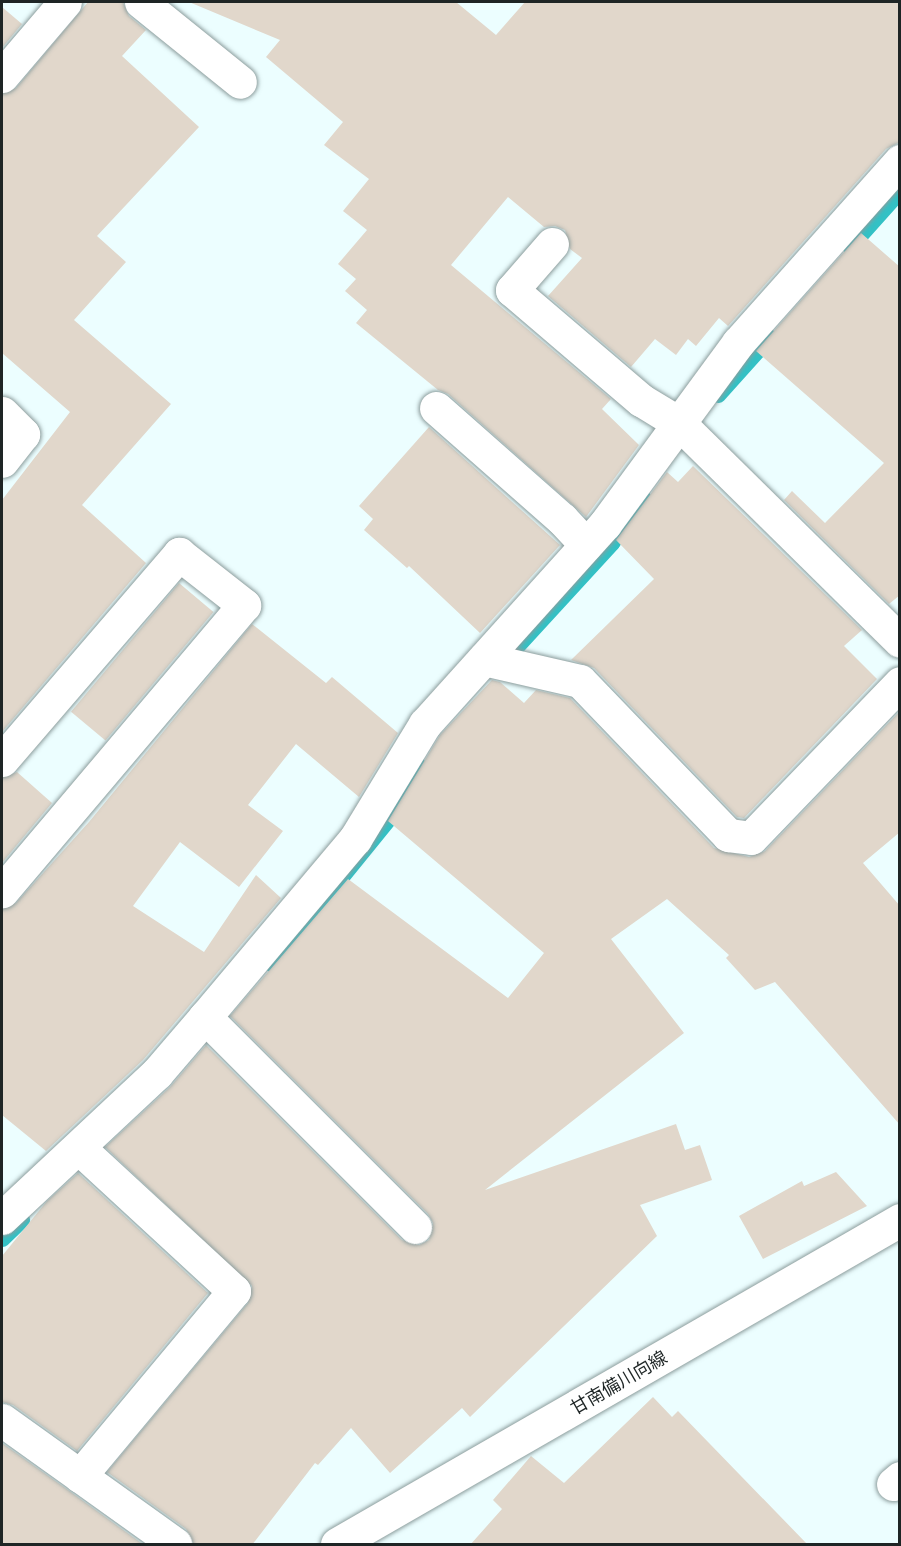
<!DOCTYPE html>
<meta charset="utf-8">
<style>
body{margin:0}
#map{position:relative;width:901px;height:1546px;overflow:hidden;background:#ecfeff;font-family:Signika,"Noto Sans JP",sans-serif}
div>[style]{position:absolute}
.stream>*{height:15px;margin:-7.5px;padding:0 7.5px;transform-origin:7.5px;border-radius:7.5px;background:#33c1c5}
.building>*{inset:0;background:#e1d7cb;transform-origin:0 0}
.roads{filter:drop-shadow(0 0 2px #8c9d9d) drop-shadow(0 0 2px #8c9d9d)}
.street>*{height:33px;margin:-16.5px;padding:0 16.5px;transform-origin:16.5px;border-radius:16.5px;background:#fff}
.secondary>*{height:33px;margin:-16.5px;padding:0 16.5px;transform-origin:16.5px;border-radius:16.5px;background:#fff}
span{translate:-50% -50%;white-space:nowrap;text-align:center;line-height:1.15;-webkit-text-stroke:6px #fff;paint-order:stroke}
.street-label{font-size:18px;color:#1e2525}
.frame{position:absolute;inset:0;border:3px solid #1e2525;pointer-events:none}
</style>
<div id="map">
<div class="stream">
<div style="left:850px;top:247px;width:75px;rotate:-48.2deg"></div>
<div style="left:718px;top:395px;width:78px;rotate:-48.1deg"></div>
<div style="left:502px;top:663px;width:163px;rotate:-47.5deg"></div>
<div style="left:612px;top:543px;width:55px;rotate:-54.6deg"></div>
<div style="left:271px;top:964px;width:192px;rotate:-50.9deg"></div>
<div style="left:392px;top:815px;width:57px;rotate:-63deg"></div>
<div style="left:2px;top:1239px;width:28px;rotate:-44deg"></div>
</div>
<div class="building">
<div style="clip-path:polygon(88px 2px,123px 2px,129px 16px,146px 30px,122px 56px,199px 127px,97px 236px,126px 262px,74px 320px,171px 404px,82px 505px,146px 563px,2px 732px,2px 500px,70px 412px,2px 353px,2px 94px,16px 88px)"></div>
<div style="clip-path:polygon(189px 2px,456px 2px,496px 35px,525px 2px,900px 2px,900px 142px,886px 149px,728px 326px,719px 318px,696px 346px,688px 339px,676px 355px,655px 339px,631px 367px,548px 296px,582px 258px,570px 249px,565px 230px,555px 226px,544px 227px,508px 197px,451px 265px,611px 399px,602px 409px,639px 445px,586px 517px,448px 394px,438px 390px,356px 323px,367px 310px,345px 291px,356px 279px,338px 264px,367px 230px,343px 211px,369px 179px,324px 145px,343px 122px,266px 57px,280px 40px)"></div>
<div style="clip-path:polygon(2px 7px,22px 24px,2px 48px)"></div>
<div style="clip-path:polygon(861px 233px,900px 267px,900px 595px,889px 604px,784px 500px,792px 491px,825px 523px,884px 463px,756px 351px)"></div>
<div style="clip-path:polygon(429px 427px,560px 545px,480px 633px,409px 566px,407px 568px,364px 530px,373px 519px,359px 506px)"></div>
<div style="clip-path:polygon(693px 466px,862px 630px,844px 646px,877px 679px,744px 818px,737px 817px,594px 668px,571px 660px,654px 579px,616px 540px,667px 472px,678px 482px)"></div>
<div style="left:179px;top:583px;width:45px;height:168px;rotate:40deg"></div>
<div style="clip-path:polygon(252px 624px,326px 683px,332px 677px,398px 733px,359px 797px,296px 744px,248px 805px,283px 831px,239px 887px,180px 842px,133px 906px,204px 952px,256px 875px,281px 898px,143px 1060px,46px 1151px,2px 1115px,2px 909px,16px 903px,89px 822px)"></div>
<div style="clip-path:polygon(492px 680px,500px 682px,524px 703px,536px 690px,570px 698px,714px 848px,749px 857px,765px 851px,900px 711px,900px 832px,863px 863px,900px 906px,900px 1125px,775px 982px,755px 990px,726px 958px,729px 955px,667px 899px,611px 939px,684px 1033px,485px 1190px,676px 1124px,685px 1150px,700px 1145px,712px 1180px,640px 1205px,657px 1236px,470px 1417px,462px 1408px,390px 1473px,351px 1428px,318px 1465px,315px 1463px,252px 1545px,194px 1545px,186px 1529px,107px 1472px,248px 1303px,252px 1286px,105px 1147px,170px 1087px,206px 1045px,402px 1240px,419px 1245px,429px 1240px,433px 1223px,428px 1214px,230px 1016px,348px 879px,508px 998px,544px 953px,388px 821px,440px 735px)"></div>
<div style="clip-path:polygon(17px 772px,52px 803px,2px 863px,2px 778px)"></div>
<div style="clip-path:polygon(836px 1172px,867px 1206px,763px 1259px,739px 1216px,802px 1181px,804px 1186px)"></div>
<div style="clip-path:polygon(78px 1173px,208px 1293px,77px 1451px,13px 1405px,2px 1402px,2px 1256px,47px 1201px)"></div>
<div style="clip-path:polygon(653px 1397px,672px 1417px,678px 1411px,808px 1545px,470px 1545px,502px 1509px,493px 1500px,531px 1456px,564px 1483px)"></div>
<div style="clip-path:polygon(2px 1443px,68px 1490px,144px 1545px,2px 1545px)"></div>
</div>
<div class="roads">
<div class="street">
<div style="left:141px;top:2px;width:127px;rotate:38.9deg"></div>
<div style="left:2px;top:76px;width:97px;rotate:-49.6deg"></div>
<div style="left:552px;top:244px;width:61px;rotate:131deg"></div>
<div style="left:512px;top:290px;width:170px;rotate:40.5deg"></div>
<div style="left:641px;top:400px;width:44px;rotate:31.2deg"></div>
<div style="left:679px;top:423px;width:310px;rotate:44.6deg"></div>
<div style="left:436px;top:408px;width:168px;rotate:41.4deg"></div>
<div style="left:562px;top:519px;width:35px;rotate:47deg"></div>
<div style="left:2px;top:413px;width:30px;rotate:45deg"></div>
<div style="left:23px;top:434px;width:34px;rotate:128deg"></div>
<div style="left:484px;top:659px;width:98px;rotate:12.9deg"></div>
<div style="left:580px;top:681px;width:214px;rotate:46.1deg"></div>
<div style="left:728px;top:835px;width:23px;rotate:7deg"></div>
<div style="left:751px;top:838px;width:215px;rotate:-46.1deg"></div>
<div style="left:2px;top:760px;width:272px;rotate:-49.3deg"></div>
<div style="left:179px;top:554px;width:83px;rotate:38.1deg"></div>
<div style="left:244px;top:605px;width:375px;rotate:130.2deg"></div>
<div style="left:205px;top:1017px;width:297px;rotate:45deg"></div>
<div style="left:79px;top:1148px;width:211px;rotate:42.7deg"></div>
<div style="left:234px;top:1291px;width:241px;rotate:129.8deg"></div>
<div style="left:2px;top:1218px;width:212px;rotate:-43.1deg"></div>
<div style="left:157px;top:1073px;width:74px;rotate:-49.4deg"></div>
<div style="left:205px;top:1017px;width:233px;rotate:-49.9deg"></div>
<div style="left:355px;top:839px;width:135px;rotate:-58.7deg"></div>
<div style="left:425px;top:724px;width:269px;rotate:-48deg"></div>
<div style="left:605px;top:524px;width:225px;rotate:-53.7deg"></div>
<div style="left:738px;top:343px;width:244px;rotate:-48.3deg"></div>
<div style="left:2px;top:1420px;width:213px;rotate:35.6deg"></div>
<div style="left:893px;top:1484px;width:9px;rotate:-41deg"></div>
</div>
<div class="secondary">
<div style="left:337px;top:1544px;width:650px;rotate:-29.92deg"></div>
</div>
</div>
<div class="street-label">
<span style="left:619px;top:1383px;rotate:-30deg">甘南備川向線</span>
</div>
<div class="frame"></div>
</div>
